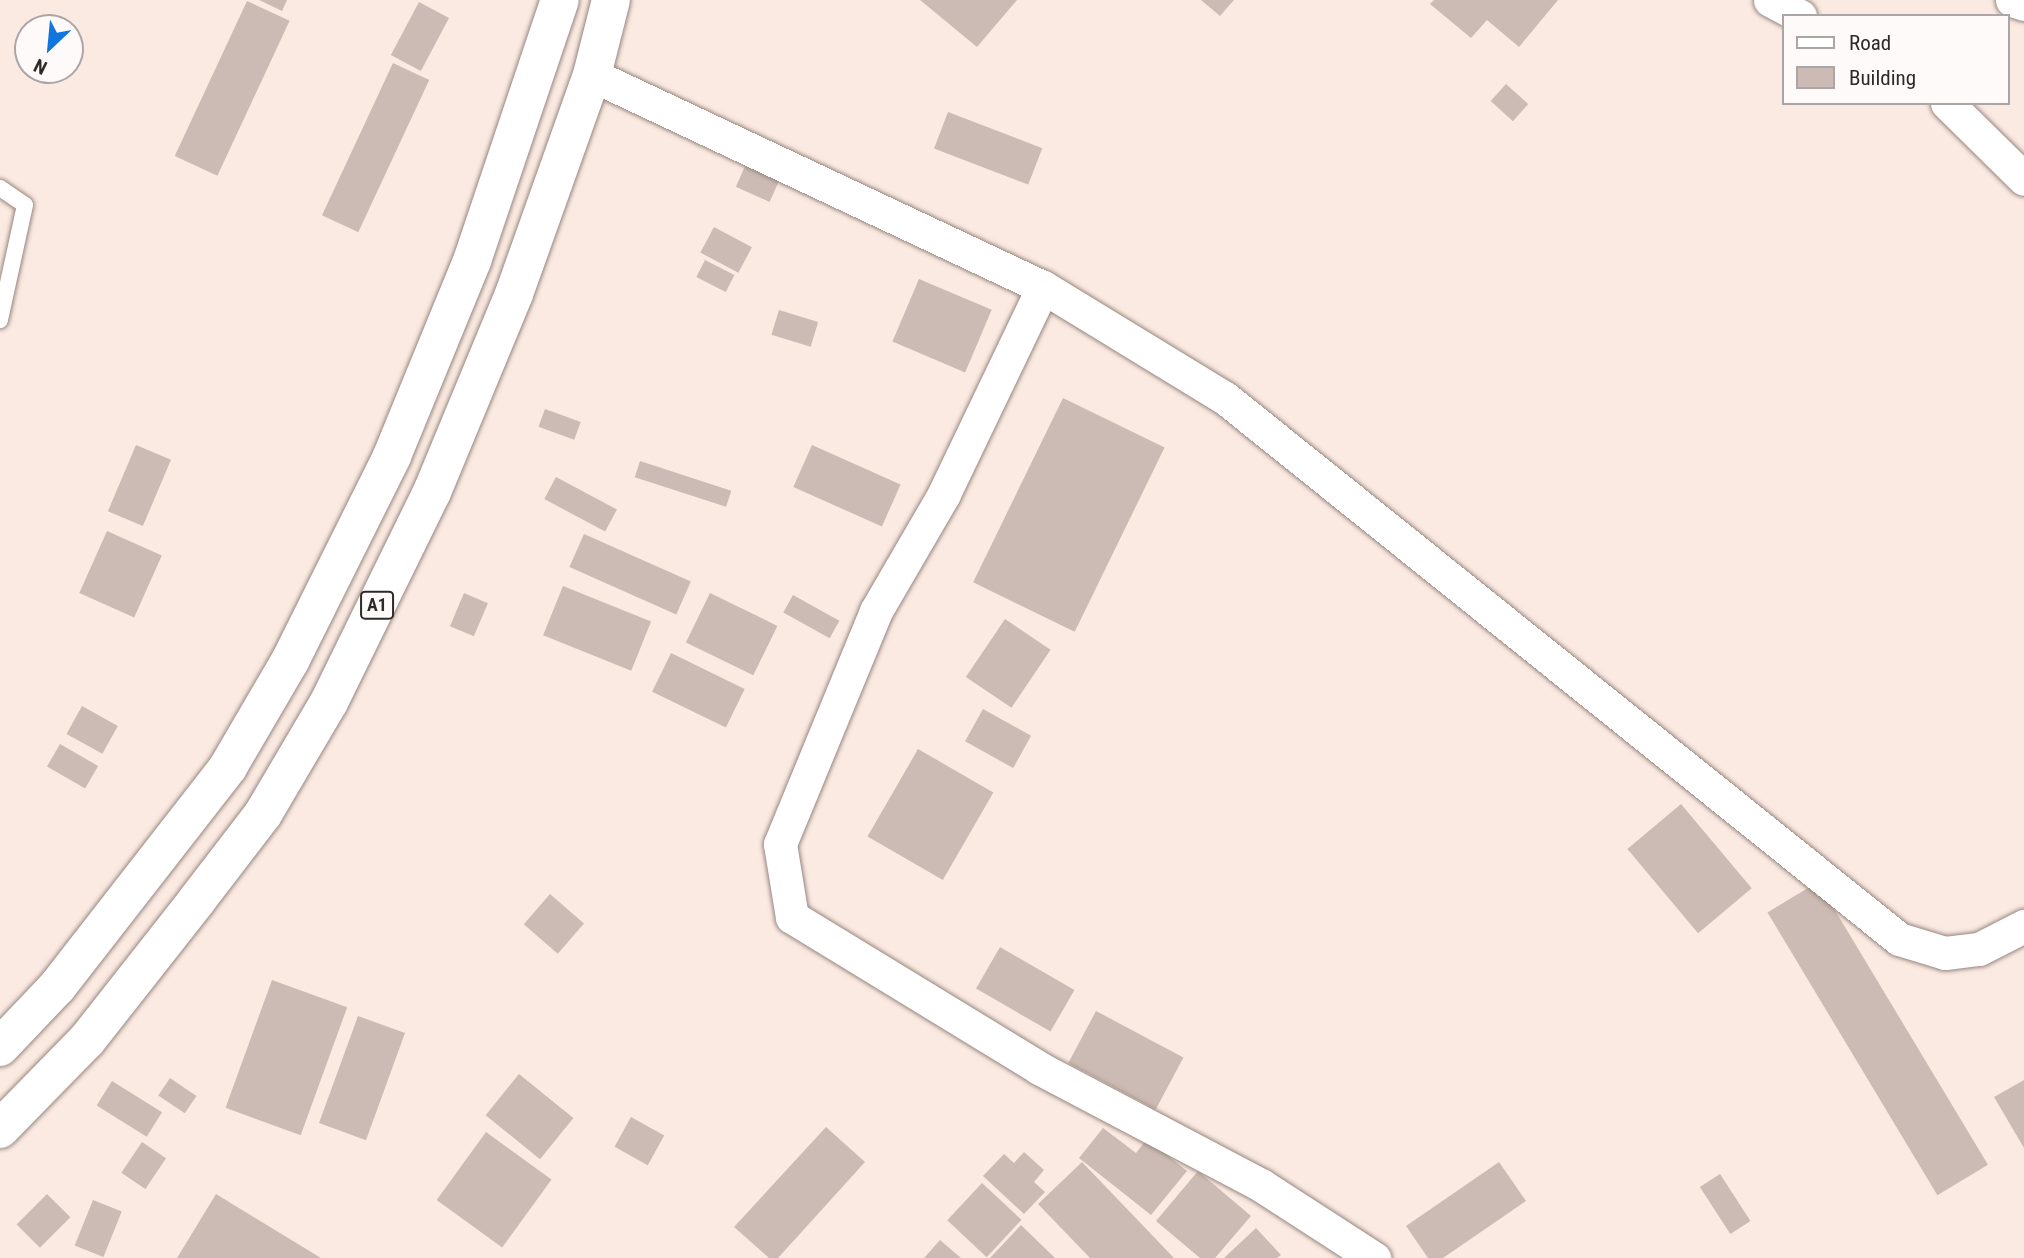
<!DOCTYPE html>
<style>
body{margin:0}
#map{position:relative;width:2024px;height:1258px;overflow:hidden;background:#fbeae2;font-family:"Roboto Condensed",sans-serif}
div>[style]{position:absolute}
.building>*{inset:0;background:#ccbbb4;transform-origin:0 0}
.roads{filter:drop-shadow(0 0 2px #96867f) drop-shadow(0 0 2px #96867f)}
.lane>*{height:16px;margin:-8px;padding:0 8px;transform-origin:8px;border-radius:8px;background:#fff}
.street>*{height:33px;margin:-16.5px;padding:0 16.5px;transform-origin:16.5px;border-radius:16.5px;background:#fff}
.highway>*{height:38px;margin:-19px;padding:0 19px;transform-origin:19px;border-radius:19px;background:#fff}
span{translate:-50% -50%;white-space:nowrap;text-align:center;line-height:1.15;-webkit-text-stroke:5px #fefaf9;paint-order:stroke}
.shield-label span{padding:2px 5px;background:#fefaf9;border:2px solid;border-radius:5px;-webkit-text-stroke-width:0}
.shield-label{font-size:18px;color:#2f2926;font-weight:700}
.legend{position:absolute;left:1782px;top:14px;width:228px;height:91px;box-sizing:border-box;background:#fefaf9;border:2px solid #aba6a5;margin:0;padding:9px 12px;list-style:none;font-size:21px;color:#2f2926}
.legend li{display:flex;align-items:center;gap:14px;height:35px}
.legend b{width:35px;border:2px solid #aba6a5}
.north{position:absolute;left:14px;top:14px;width:70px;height:70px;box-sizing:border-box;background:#fefaf9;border:2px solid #aba6a5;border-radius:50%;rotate:206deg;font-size:19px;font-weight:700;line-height:28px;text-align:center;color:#2f2926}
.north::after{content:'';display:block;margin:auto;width:24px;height:32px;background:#1076de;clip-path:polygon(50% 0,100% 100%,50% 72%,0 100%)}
</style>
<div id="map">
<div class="building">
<div style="clip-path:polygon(259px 0,287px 0,282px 11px)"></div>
<div style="clip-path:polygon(920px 0,1017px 0,977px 47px)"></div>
<div style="clip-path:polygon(1201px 0,1234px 0,1220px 16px)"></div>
<div style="clip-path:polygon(1434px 0,1558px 0,1519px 47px,1487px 20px,1471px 38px,1430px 4px)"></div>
<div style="left:247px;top:1px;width:47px;height:171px;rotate:25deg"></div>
<div style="left:419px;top:2px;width:34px;height:60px;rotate:28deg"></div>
<div style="left:393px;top:63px;width:40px;height:168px;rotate:25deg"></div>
<div style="left:1506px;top:84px;width:30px;height:23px;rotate:42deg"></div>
<div style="left:948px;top:112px;width:101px;height:39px;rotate:21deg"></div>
<div style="left:746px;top:164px;width:37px;height:25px;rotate:24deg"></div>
<div style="left:714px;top:227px;width:43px;height:29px;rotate:28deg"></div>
<div style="left:705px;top:260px;width:33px;height:19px;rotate:27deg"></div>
<div style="left:919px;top:279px;width:79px;height:68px;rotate:23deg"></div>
<div style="left:779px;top:310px;width:41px;height:26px;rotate:17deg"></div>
<div style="left:1063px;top:398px;width:113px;height:205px;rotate:26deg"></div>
<div style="left:545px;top:409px;width:38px;height:19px;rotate:20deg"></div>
<div style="left:136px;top:445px;width:38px;height:72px;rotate:23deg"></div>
<div style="left:812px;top:445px;width:97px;height:46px;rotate:24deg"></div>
<div style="left:640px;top:461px;width:96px;height:17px;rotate:18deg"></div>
<div style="left:556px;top:477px;width:69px;height:25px;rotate:28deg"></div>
<div style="left:107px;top:531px;width:60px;height:68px;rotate:24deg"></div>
<div style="left:584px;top:534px;width:117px;height:36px;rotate:24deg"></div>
<div style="left:563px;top:586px;width:95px;height:53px;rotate:22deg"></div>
<div style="left:464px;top:593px;width:26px;height:36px;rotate:23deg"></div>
<div style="left:710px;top:593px;width:75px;height:55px;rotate:26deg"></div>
<div style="left:793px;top:595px;width:53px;height:20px;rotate:29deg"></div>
<div style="left:1005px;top:619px;width:55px;height:70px;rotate:34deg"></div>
<div style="left:671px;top:653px;width:82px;height:43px;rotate:26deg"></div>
<div style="left:82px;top:706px;width:41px;height:32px;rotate:29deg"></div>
<div style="left:983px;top:709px;width:55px;height:37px;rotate:29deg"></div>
<div style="left:60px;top:744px;width:44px;height:26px;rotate:30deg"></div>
<div style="left:918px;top:749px;width:87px;height:101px;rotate:30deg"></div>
<div style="left:1681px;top:804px;width:110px;height:70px;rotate:50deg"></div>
<div style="left:1818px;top:882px;width:330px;height:59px;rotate:59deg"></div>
<div style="left:550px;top:894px;width:45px;height:40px;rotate:41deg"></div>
<div style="left:1000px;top:947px;width:86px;height:48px;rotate:30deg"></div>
<div style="left:272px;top:980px;width:80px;height:136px;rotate:20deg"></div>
<div style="left:1096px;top:1011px;width:99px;height:59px;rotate:28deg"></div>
<div style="left:358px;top:1016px;width:50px;height:114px;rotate:20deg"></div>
<div style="left:519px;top:1074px;width:70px;height:53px;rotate:39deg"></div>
<div style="left:170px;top:1078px;width:32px;height:21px;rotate:34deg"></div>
<div style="clip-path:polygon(2024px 1080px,2024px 1148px,1994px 1097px)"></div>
<div style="left:112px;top:1081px;width:59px;height:29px;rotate:32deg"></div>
<div style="left:631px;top:1117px;width:38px;height:34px;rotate:29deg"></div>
<div style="clip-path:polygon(826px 1127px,865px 1162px,778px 1258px,769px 1258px,734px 1227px)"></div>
<div style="clip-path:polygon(1103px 1128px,1136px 1153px,1147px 1139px,1187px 1171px,1151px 1215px,1079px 1158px)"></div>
<div style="left:486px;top:1132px;width:81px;height:84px;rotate:36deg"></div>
<div style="left:142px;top:1142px;width:29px;height:37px;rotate:34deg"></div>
<div style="clip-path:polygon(1024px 1152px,1044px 1170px,1034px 1182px,1045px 1192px,1024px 1214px,983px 1176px,1004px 1154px,1014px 1163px)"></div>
<div style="clip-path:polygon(1082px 1162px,1174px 1258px,1090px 1258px,1038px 1204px)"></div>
<div style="clip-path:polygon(1499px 1162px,1526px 1201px,1443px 1258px,1428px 1258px,1406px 1226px)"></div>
<div style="clip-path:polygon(1198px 1171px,1251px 1216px,1215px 1258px,1200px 1258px,1156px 1221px)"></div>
<div style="left:1720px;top:1174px;width:56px;height:24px;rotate:57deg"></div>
<div style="left:982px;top:1183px;width:54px;height:51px;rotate:43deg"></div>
<div style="left:47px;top:1194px;width:33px;height:43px;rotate:45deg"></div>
<div style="clip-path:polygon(216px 1194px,321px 1258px,177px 1258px)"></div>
<div style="left:93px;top:1200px;width:31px;height:49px;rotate:22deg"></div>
<div style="clip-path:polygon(1021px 1225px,1055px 1258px,990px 1258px)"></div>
<div style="clip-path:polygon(1256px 1228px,1281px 1255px,1277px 1258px,1224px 1258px)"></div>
<div style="clip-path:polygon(940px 1240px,961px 1258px,924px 1258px)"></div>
</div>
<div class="roads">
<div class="lane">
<div style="left:0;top:188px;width:30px;rotate:34deg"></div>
<div style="left:25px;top:205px;width:118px;rotate:102.3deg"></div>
</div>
<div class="street">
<div style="left:1770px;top:0;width:34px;rotate:28deg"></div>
<div style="left:2012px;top:0;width:13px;rotate:18deg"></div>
<div style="left:592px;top:75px;width:498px;rotate:25.2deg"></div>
<div style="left:1043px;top:287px;width:213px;rotate:31.4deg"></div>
<div style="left:1225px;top:398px;width:864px;rotate:38.75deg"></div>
<div style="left:1899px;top:939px;width:48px;rotate:16.9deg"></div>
<div style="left:1945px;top:953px;width:34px;rotate:-7deg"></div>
<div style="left:1979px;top:949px;width:51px;rotate:-27.1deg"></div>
<div style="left:1947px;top:103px;width:108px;rotate:44.6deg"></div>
<div style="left:1043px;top:287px;width:229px;rotate:115.6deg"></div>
<div style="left:944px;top:494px;width:135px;rotate:120.2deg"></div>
<div style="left:876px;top:611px;width:252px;rotate:112.4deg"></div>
<div style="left:780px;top:844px;width:74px;rotate:80.7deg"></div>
<div style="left:792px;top:917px;width:289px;rotate:31.4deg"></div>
<div style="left:1039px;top:1068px;width:251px;rotate:27.8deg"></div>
<div style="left:1261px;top:1185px;width:135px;rotate:32.9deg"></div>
</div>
<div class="highway">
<div style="left:0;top:1047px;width:83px;rotate:-46.5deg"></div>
<div style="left:57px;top:987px;width:279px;rotate:-52.1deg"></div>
<div style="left:228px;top:767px;width:123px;rotate:-59.7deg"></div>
<div style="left:290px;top:661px;width:229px;rotate:-63.5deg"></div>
<div style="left:392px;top:456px;width:211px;rotate:-67.7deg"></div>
<div style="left:472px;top:261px;width:275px;rotate:-71.4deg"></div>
<div style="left:0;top:1129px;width:124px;rotate:-45.7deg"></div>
<div style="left:87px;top:1040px;width:178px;rotate:-51.8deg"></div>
<div style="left:197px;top:900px;width:108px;rotate:-52.5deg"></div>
<div style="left:263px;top:814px;width:130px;rotate:-59.5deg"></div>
<div style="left:329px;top:702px;width:234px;rotate:-63.9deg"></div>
<div style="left:432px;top:492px;width:214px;rotate:-67.5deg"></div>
<div style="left:514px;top:294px;width:232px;rotate:-70.4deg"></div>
<div style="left:592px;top:75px;width:77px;rotate:-75.8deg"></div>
</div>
</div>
<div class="shield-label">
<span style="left:377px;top:605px">A1</span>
</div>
<ul class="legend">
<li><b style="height:9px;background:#fff"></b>Road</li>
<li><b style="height:19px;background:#ccbbb4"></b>Building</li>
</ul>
<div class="north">N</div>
</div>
